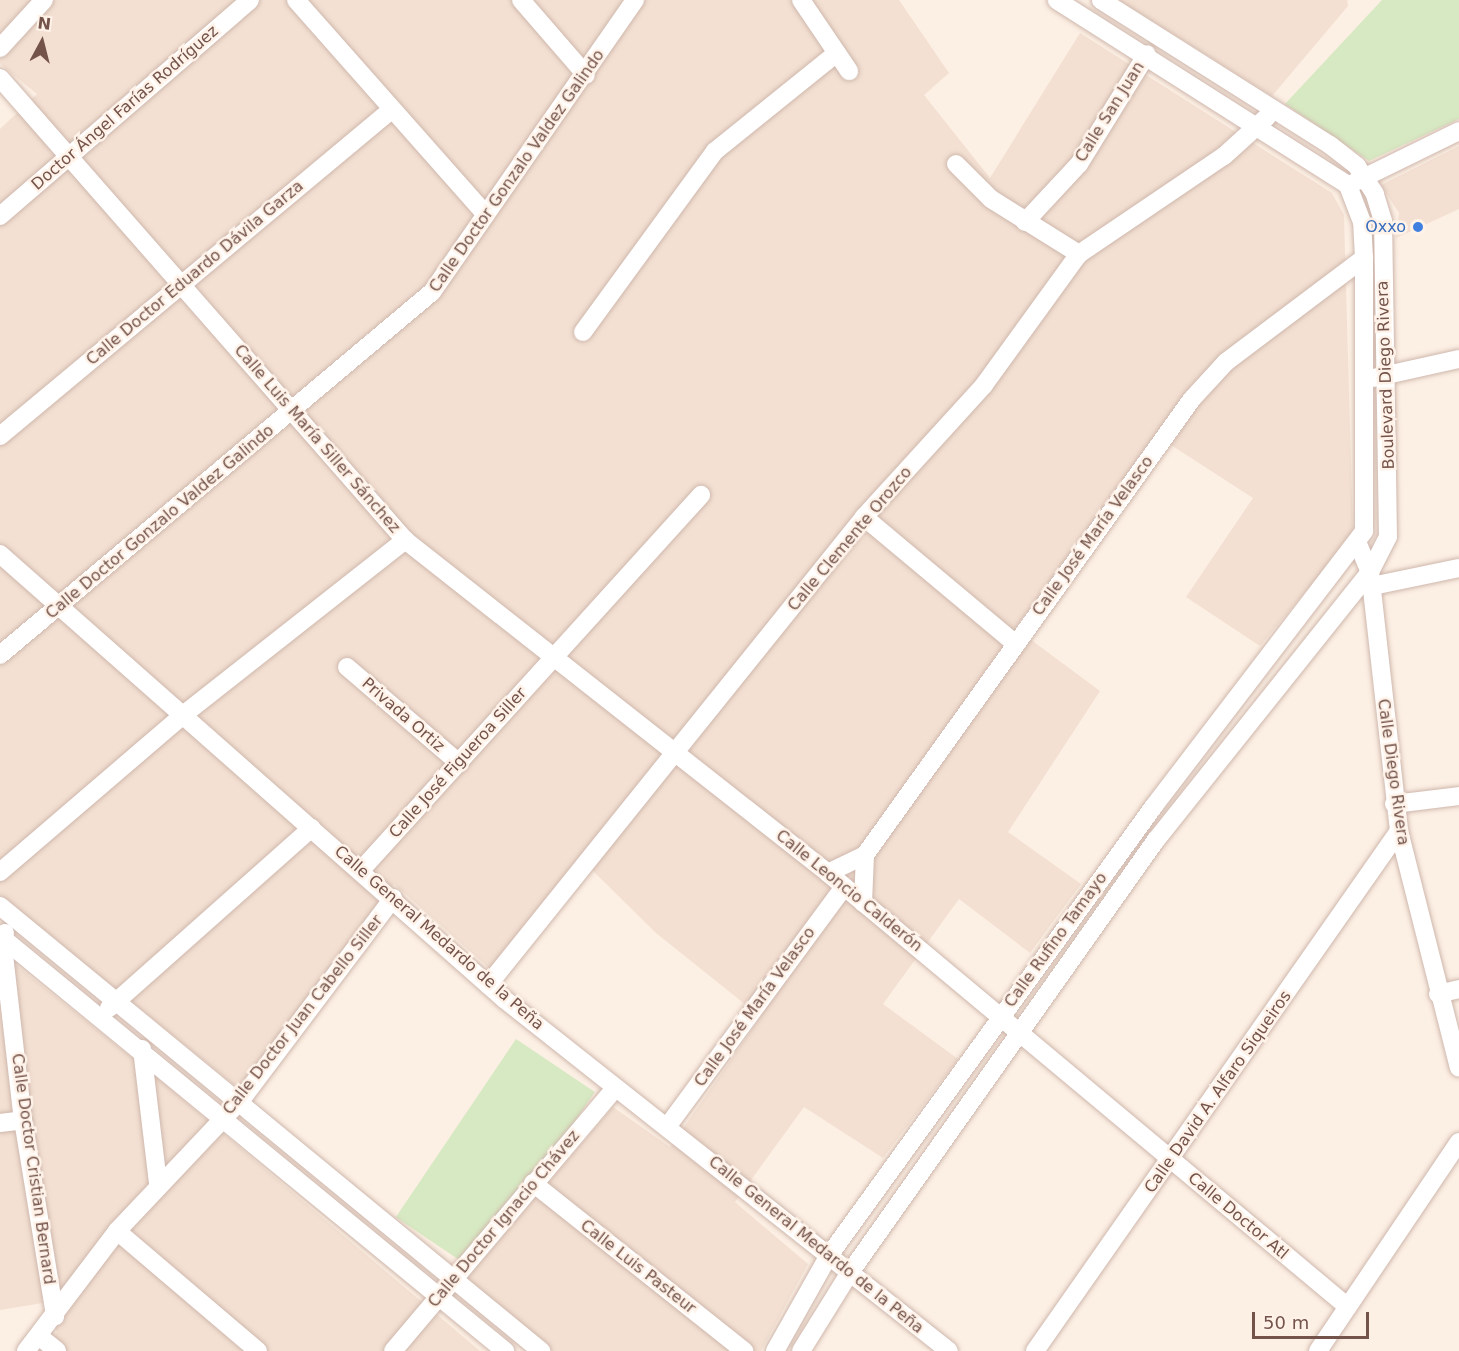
<!DOCTYPE html>
<meta charset="utf-8">
<style>
body{margin:0}
#map{position:relative;width:1459px;height:1351px;overflow:hidden;background:#fcefe3;font-family:"DejaVu Sans",sans-serif}
div>[style]{position:absolute}
.residential>*{inset:0;background:#f3e0d2}
.green>*{inset:0;background:#d7e9c2;transform-origin:0 0}
.roads{filter:drop-shadow(0 0 2px #cfb7ad) drop-shadow(0 0 2px #cfb7ad)}
.minor>*{height:18px;margin:-9px;padding:0 9px;transform-origin:9px;border-radius:9px;background:#fff}
.dots>*{width:16px;height:16px;translate:-50% -50%;box-sizing:border-box;border:3px solid #fff3e9;border-radius:50%}
span{translate:-50% -50%;white-space:nowrap;text-align:center;line-height:1.15;-webkit-text-stroke:5px #fff3e9;paint-order:stroke}
.street-label{font-size:16px;color:#74534a}
.shop-label{font-size:16px;color:#366cbe}
.right{translate:-100% -50%;text-align:right}
.north{position:absolute;left:12px;top:12px;width:60px;height:60px;-webkit-text-stroke:4px #fff3e9;paint-order:stroke;rotate:7deg;font-size:16px;font-weight:700;line-height:24px;text-align:center;color:#74534a}
.north::after{content:'';display:block;margin:auto;width:21px;height:27px;background:#74534a;clip-path:polygon(50% 0,100% 100%,50% 72%,0 100%)}
.scale{position:absolute;left:1252px;top:1312px;width:117px;height:27px;box-sizing:border-box;border:3px solid #74534a;border-top:0;padding-left:8px;font-size:18px;line-height:21px;white-space:nowrap;color:#74534a;-webkit-text-stroke:4px #fff3e9;paint-order:stroke}
</style>
<div id="map">
<div class="residential">
<div style="clip-path:polygon(0 0,899px 0,949px 73px,924px 95px,990px 178px,1080px 33px,1332px 193px,1344px 215px,1353px 534px,1260px 646px,1186px 597px,1253px 498px,1157px 436px,1015px 628px,1100px 691px,1008px 832px,1081px 884px,1030px 953px,959px 899px,883px 1004px,958px 1059px,883px 1158px,804px 1107px,735px 1202px,808px 1264px,761px 1351px,552px 1351px,466px 1279px,613px 1107px,670px 1147px,761px 1017px,656px 933px,585px 863px,490px 969px,394px 884px,238px 1088px,0 895px,0 129px,37px 94px,0 64px)"></div>
<div style="clip-path:polygon(1119px 0,1347px 0,1348px 6px,1272px 96px)"></div>
<div style="clip-path:polygon(1459px 146px,1459px 209px,1396px 238px,1399px 213px,1381px 185px)"></div>
<div style="clip-path:polygon(0 952px,162px 1082px,480px 1351px,42px 1351px,57px 1332px,43px 1303px,0 1310px)"></div>
</div>
<div class="green">
<div style="clip-path:polygon(1382px 0,1459px 0,1459px 119px,1369px 161px,1285px 104px)"></div>
<div style="left:516px;top:1039px;width:95px;height:215px;rotate:34deg"></div>
</div>
<div class="roads">
<div class="minor">
<div style="left:296px;top:0;width:286px;rotate:48.5deg"></div>
<div style="left:521px;top:0;width:99px;rotate:49.1deg"></div>
<div style="left:801px;top:0;width:86px;rotate:55.9deg"></div>
<div style="left:0;top:48px;width:65px;rotate:-47.5deg"></div>
<div style="left:0;top:78px;width:614px;rotate:48.76deg"></div>
<div style="left:405px;top:540px;width:538px;rotate:38.21deg"></div>
<div style="left:828px;top:873px;width:677px;rotate:39.85deg"></div>
<div style="left:956px;top:164px;width:49px;rotate:45deg"></div>
<div style="left:991px;top:199px;width:104px;rotate:32deg"></div>
<div style="left:1355px;top:182px;width:116px;rotate:-26.1deg"></div>
<div style="left:0;top:216px;width:330px;rotate:-40.8deg"></div>
<div style="left:1025px;top:222px;width:79px;rotate:-47deg"></div>
<div style="left:1079px;top:164px;width:129px;rotate:-58.3deg"></div>
<div style="left:583px;top:332px;width:224px;rotate:-53.9deg"></div>
<div style="left:715px;top:151px;width:156px;rotate:-38.8deg"></div>
<div style="left:1373px;top:378px;width:88px;rotate:-12.5deg"></div>
<div style="left:0;top:436px;width:508px;rotate:-39.81deg"></div>
<div style="left:864px;top:517px;width:198px;rotate:39.9deg"></div>
<div style="left:1358px;top:544px;width:30px;rotate:67deg"></div>
<div style="left:1370px;top:572px;width:261px;rotate:83.6deg"></div>
<div style="left:1399px;top:831px;width:244px;rotate:75.8deg"></div>
<div style="left:0;top:554px;width:672px;rotate:41.44deg"></div>
<div style="left:504px;top:999px;width:567px;rotate:38.34deg"></div>
<div style="left:1372px;top:586px;width:89px;rotate:-11.7deg"></div>
<div style="left:0;top:655px;width:564px;rotate:-40.04deg"></div>
<div style="left:432px;top:292px;width:356px;rotate:-55.2deg"></div>
<div style="left:347px;top:667px;width:148px;rotate:40.6deg"></div>
<div style="left:1394px;top:804px;width:65px;rotate:-7deg"></div>
<div style="left:362px;top:869px;width:505px;rotate:-47.81deg"></div>
<div style="left:0;top:872px;width:241px;rotate:-40.6deg"></div>
<div style="left:183px;top:715px;width:283px;rotate:-38.2deg"></div>
<div style="left:828px;top:873px;width:41px;rotate:-25.9deg"></div>
<div style="left:865px;top:855px;width:561px;rotate:-54.36deg"></div>
<div style="left:1192px;top:399px;width:50px;rotate:-47.4deg"></div>
<div style="left:1226px;top:362px;width:173px;rotate:-37deg"></div>
<div style="left:863px;top:903px;width:48px;rotate:-87.6deg"></div>
<div style="left:0;top:906px;width:701px;rotate:39.44deg"></div>
<div style="left:5px;top:933px;width:5px;rotate:127deg"></div>
<div style="left:2px;top:937px;width:184px;rotate:83.5deg"></div>
<div style="left:23px;top:1120px;width:199px;rotate:80.7deg"></div>
<div style="left:0;top:936px;width:654px;rotate:39.41deg"></div>
<div style="left:488px;top:985px;width:600px;rotate:-51.22deg"></div>
<div style="left:864px;top:517px;width:178px;rotate:-47.7deg"></div>
<div style="left:984px;top:385px;width:162px;rotate:-54.1deg"></div>
<div style="left:1079px;top:254px;width:175px;rotate:-34.1deg"></div>
<div style="left:1224px;top:156px;width:58px;rotate:-42.2deg"></div>
<div style="left:1438px;top:994px;width:22px;rotate:-13deg"></div>
<div style="left:109px;top:1008px;width:271px;rotate:-41.6deg"></div>
<div style="left:142px;top:1049px;width:136px;rotate:83.2deg"></div>
<div style="left:0;top:1123px;width:23px;rotate:-7deg"></div>
<div style="left:667px;top:1127px;width:298px;rotate:-53.6deg"></div>
<div style="left:533px;top:1183px;width:270px;rotate:38.5deg"></div>
<div style="left:117px;top:1231px;width:185px;rotate:40.4deg"></div>
<div style="left:40px;top:1337px;width:22px;rotate:39deg"></div>
<div style="left:26px;top:1351px;width:151px;rotate:-52.8deg"></div>
<div style="left:117px;top:1231px;width:180px;rotate:-46.6deg"></div>
<div style="left:241px;top:1100px;width:253px;rotate:-53deg"></div>
<div style="left:393px;top:1351px;width:344px;rotate:-49.8deg"></div>
<div style="left:775px;top:1351px;width:108px;rotate:-60.6deg"></div>
<div style="left:828px;top:1257px;width:556px;rotate:-54.14deg"></div>
<div style="left:1154px;top:806px;width:346px;rotate:-52.6deg"></div>
<div style="left:1364px;top:531px;width:273px;rotate:-90deg"></div>
<div style="left:1364px;top:258px;width:36px;rotate:-93deg"></div>
<div style="left:1362px;top:222px;width:40px;rotate:-111deg"></div>
<div style="left:1348px;top:185px;width:345px;rotate:-147.6deg"></div>
<div style="left:801px;top:1351px;width:91px;rotate:-58.1deg"></div>
<div style="left:849px;top:1274px;width:532px;rotate:-54.73deg"></div>
<div style="left:1156px;top:840px;width:343px;rotate:-51.4deg"></div>
<div style="left:1370px;top:572px;width:39px;rotate:-63deg"></div>
<div style="left:1388px;top:537px;width:316px;rotate:-90.9deg"></div>
<div style="left:1383px;top:221px;width:28px;rotate:-107deg"></div>
<div style="left:1375px;top:194px;width:33px;rotate:-123deg"></div>
<div style="left:1357px;top:166px;width:34px;rotate:-142deg"></div>
<div style="left:1330px;top:145px;width:271px;rotate:-147.7deg"></div>
<div style="left:1035px;top:1351px;width:635px;rotate:-55.01deg"></div>
<div style="left:1318px;top:1351px;width:252px;rotate:-56deg"></div>
</div>
</div>
<div class="dots">
<div style="left:1418px;top:227px;background:#3f7fe0"></div>
</div>
<div class="street-label">
<span style="left:125px;top:108px;rotate:-41deg">Doctor Ángel Farías Rodríguez</span>
<span style="left:1110px;top:112px;rotate:-58deg">Calle San Juan</span>
<span style="left:517px;top:171px;rotate:-55deg">Calle Doctor Gonzalo Valdez Galindo</span>
<span style="left:195px;top:273px;rotate:-40deg">Calle Doctor Eduardo Dávila Garza</span>
<span style="left:1386px;top:375px;rotate:-92deg">Boulevard Diego Rivera</span>
<span style="left:317px;top:439px;rotate:49deg">Calle Luis María Siller Sánchez</span>
<span style="left:160px;top:522px;rotate:-40deg">Calle Doctor Gonzalo Valdez Galindo</span>
<span style="left:1093px;top:536px;rotate:-54deg">Calle José María Velasco</span>
<span style="left:850px;top:539px;rotate:-50deg">Calle Clemente Orozco</span>
<span style="left:403px;top:715px;rotate:41deg">Privada Ortiz</span>
<span style="left:458px;top:763px;rotate:-48deg">Calle José Figueroa Siller</span>
<span style="left:1393px;top:772px;rotate:82deg">Calle Diego Rivera</span>
<span style="left:849px;top:891px;rotate:39deg">Calle Leoncio Calderón</span>
<span style="left:439px;top:938px;rotate:41deg">Calle General Medardo de la Peña</span>
<span style="left:1056px;top:940px;rotate:-54deg">Calle Rufino Tamayo</span>
<span style="left:755px;top:1007px;rotate:-54deg">Calle José María Velasco</span>
<span style="left:303px;top:1015px;rotate:-52deg">Calle Doctor Juan Cabello Siller</span>
<span style="left:1218px;top:1092px;rotate:-55deg">Calle David A. Alfaro Siqueiros</span>
<span style="left:33px;top:1169px;rotate:82deg">Calle Doctor Cristian Bernard</span>
<span style="left:1238px;top:1216px;rotate:40deg">Calle Doctor Atl</span>
<span style="left:504px;top:1219px;rotate:-50deg">Calle Doctor Ignacio Chávez</span>
<span style="left:816px;top:1245px;rotate:39deg">Calle General Medardo de la Peña</span>
<span style="left:638px;top:1267px;rotate:38deg">Calle Luis Pasteur</span>
</div>
<div class="shop-label">
<span class="right" style="left:1406px;top:227px">Oxxo</span>
</div>
<div class="north">N</div>
<div class="scale">50 m</div>
</div>
